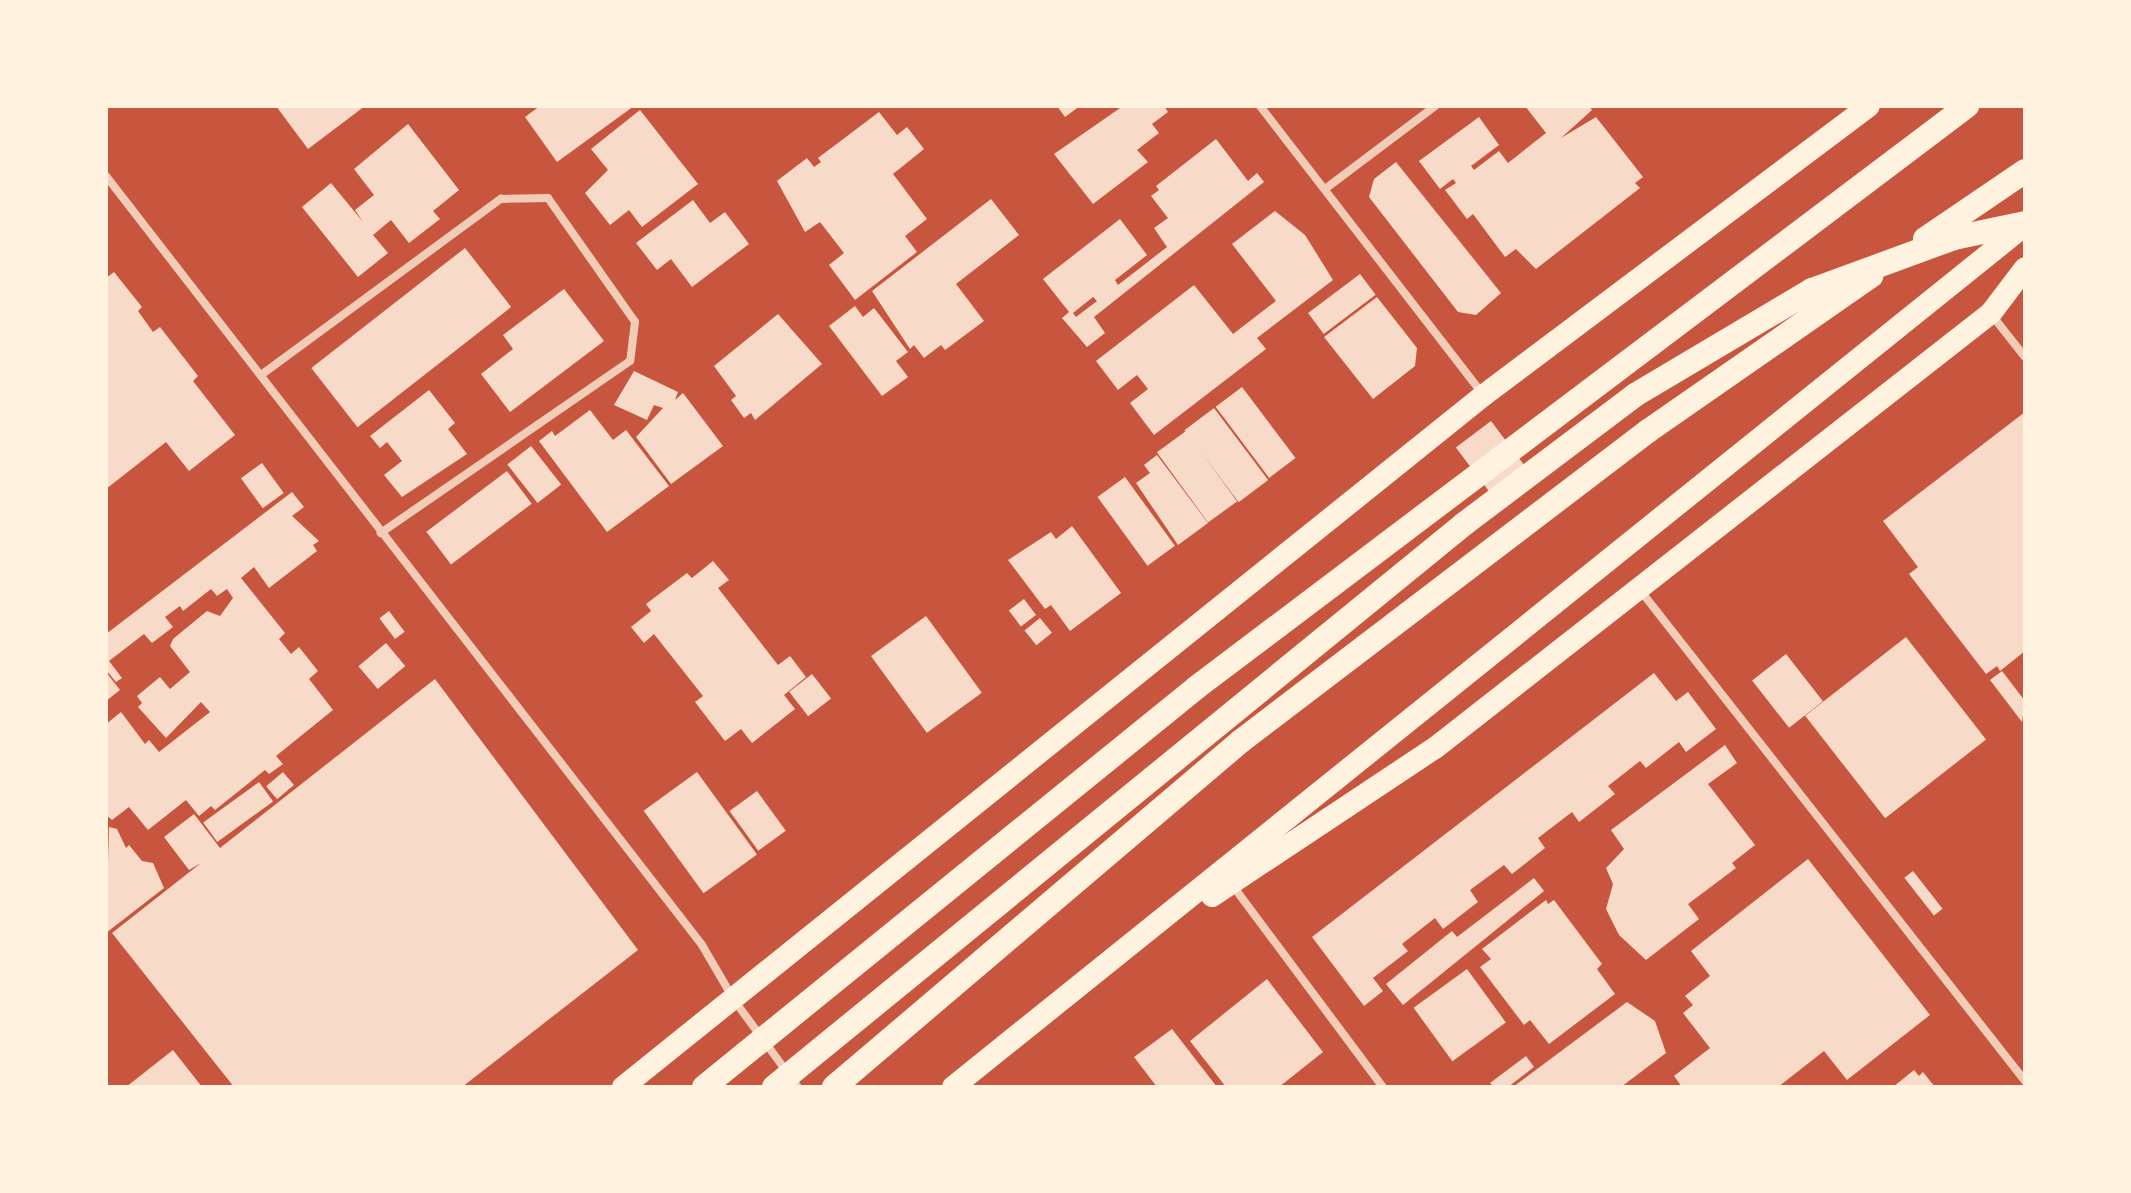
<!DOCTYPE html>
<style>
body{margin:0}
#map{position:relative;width:2131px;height:1193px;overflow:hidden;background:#c8553d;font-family:"Golos Text",sans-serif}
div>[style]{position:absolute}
.building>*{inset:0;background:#f7dbc8;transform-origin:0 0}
.minor>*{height:8px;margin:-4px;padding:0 4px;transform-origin:4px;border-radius:4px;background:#f1ccb7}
.trunk>*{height:22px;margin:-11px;padding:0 11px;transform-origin:11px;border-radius:11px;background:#fff3e0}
.motorway>*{height:24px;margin:-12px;padding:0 12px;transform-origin:12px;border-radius:12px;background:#fff3e0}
span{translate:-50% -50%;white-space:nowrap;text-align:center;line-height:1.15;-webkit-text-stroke:8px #fff3e0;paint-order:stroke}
.frame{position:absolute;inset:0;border:108px solid #fff3e0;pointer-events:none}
</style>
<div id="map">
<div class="building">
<div style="clip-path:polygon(276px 106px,365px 106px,308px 149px)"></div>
<div style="clip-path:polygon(540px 106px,634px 106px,557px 162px,525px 117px)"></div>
<div style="clip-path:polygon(1057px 106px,1080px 106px,1065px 117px)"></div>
<div style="clip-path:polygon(1123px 106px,1164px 106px,1168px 112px,1152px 124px,1159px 133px,1137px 150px,1148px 162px,1093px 204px,1054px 154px)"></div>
<div style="clip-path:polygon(1525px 106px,1589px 106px,1592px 110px,1561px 138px,1596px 117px,1643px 177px,1635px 183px,1640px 188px,1536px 269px,1516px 249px,1505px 257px,1473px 214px,1467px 219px,1445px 190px,1456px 183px,1453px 179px,1440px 189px,1419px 161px,1479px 117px,1499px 145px,1471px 166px,1474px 170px,1499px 151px,1508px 163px,1546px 133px)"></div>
<div style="clip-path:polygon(640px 110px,698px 184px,642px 227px,629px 210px,610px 225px,585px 193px,608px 170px,591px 149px)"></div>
<div style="clip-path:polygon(879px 112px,897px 135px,907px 127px,924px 149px,893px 174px,927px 219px,905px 236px,917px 252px,855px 300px,829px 265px,844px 253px,820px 222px,805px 232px,777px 181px,807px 158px,814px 167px,821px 162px,818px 158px)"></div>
<div style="clip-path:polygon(408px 124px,459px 190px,433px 211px,440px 219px,409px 243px,391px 220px,373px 235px,388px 253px,358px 277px,302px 207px,331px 183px,363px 222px,355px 210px,374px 195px,354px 169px)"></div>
<div style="clip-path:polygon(evenodd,1216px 139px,1248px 181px,1257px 173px,1264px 182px,1094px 317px,1105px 333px,1087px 347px,1062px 318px,1069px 312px,1043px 279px,1120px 219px,1147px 255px,1115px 280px,1118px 285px,1167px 247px,1154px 228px,1168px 218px,1151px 196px,1159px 190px,1156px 186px,1216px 139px,1093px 297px,1097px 301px,1076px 317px,1073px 313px,1093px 297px)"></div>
<div style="clip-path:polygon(1396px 162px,1501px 293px,1476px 315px,1458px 312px,1369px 197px,1374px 179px)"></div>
<div style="clip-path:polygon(991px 199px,1019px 235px,956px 284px,984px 321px,945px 350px,941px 345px,924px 358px,914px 345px,910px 349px,872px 291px)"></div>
<div style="clip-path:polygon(693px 200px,710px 223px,725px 212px,749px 244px,692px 287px,671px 259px,657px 270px,636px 243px)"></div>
<div style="clip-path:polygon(1275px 211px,1305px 235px,1333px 280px,1257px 338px,1266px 349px,1154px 435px,1130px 403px,1148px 389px,1137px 375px,1118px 390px,1096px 361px,1194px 285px,1233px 334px,1276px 301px,1232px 244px)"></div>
<div style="left:465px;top:248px;width:75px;height:195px;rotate:52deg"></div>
<div style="clip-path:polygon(114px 272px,142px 307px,138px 311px,153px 332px,160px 327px,198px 376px,193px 381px,235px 435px,189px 471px,166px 442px,106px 489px,106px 278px)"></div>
<div style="left:1360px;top:274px;width:26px;height:65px;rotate:53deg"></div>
<div style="clip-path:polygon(564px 289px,604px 341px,510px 412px,481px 374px,513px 349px,503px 335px)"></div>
<div style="clip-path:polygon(1377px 297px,1417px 348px,1415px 366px,1373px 399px,1324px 337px)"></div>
<div style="clip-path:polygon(855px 306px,863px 317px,874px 308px,908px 352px,896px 361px,908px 377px,882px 396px,829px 326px)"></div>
<div style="clip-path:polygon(778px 314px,822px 364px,755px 420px,751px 413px,744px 418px,731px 400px,736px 396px,714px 366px)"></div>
<div style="clip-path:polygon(634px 371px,678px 392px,675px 400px,683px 393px,723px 446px,671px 484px,636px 437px,663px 408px,654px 405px,647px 420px,614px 405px)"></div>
<div style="left:1242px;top:387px;width:89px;height:33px;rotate:53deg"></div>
<div style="clip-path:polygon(429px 390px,455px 423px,448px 429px,467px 454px,402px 497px,384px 475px,402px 461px,387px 442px,380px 448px,370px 436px)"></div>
<div style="left:1214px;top:408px;width:90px;height:37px;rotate:53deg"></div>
<div style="clip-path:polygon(590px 410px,613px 440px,626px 430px,669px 486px,607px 532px,539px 441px,552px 431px,555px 436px)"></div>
<div style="clip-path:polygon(2025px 412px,2025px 651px,2000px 671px,1997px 666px,1986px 674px,1909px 574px,1918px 567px,1883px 521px)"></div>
<div style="left:1491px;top:421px;width:59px;height:44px;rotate:53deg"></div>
<div style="left:1186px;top:431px;width:87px;height:36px;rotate:54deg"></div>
<div style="left:531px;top:446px;width:49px;height:30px;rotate:52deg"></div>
<div style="clip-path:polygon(1157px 455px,1208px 523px,1178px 545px,1136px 483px,1150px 473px,1144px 465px)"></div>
<div style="left:262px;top:463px;width:37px;height:26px;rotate:54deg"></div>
<div style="left:507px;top:471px;width:41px;height:101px;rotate:53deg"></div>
<div style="left:1125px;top:477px;width:85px;height:34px;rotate:54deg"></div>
<div style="clip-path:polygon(292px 492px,304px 507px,292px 516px,319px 541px,313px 545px,317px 551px,269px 588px,254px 567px,241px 578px,285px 633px,279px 639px,291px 654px,299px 647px,318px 671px,309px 679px,333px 710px,276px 756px,283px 764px,269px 774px,265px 770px,215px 810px,211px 806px,199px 816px,186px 800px,148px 830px,129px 807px,112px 820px,106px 815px,106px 724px,121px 712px,145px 744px,149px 740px,159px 752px,210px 712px,201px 702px,166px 738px,138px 707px,142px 703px,137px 696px,160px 677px,170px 689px,190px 672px,170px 646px,173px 639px,207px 611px,220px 616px,233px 598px,227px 589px,217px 596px,211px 589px,183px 611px,180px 606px,165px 617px,173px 627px,152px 643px,144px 634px,109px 661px,122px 678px,116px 682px,106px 670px,106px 634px)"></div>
<div style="clip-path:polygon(1072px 526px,1121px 593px,1070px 631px,1051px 605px,1045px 609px,1008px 560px,1051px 532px,1056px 539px)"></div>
<div style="clip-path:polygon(713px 561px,729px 580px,718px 588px,778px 665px,790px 656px,806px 677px,784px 695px,795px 709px,752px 743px,741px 729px,725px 741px,695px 702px,703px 696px,654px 634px,644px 643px,631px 627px,651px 611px,646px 604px,687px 573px,692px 578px)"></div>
<div style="left:1024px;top:599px;width:20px;height:19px;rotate:53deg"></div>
<div style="left:389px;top:611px;width:26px;height:12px;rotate:53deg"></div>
<div style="left:926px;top:616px;width:95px;height:68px;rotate:54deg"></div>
<div style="left:1040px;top:618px;width:19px;height:20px;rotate:51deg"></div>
<div style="left:1906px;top:637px;width:130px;height:128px;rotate:52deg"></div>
<div style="left:386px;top:643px;width:30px;height:36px;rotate:50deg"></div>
<div style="left:1786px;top:654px;width:60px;height:43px;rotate:52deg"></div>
<div style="clip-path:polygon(2002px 671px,2025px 701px,2022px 722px,1990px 680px)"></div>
<div style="clip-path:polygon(106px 672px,120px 690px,106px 701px)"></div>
<div style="clip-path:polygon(1654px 673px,1676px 701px,1688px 692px,1716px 729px,1686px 752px,1679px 742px,1646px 768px,1640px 761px,1608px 786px,1615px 794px,1579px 822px,1572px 812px,1538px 838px,1545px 848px,1512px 874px,1504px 865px,1470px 890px,1478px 902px,1443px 929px,1435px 918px,1402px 944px,1408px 951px,1373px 978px,1383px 991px,1364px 1006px,1312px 937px)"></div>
<div style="left:812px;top:674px;width:31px;height:29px;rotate:52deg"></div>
<div style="clip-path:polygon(435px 679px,638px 950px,462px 1087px,234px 1087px,112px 933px,201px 863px,189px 870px,164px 837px,194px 814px,220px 848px)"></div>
<div style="clip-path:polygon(1725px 745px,1737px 763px,1708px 784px,1755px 845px,1732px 863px,1736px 868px,1688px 904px,1699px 919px,1646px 960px,1619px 935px,1606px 909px,1613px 884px,1606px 868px,1624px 849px,1611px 830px)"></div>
<div style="left:283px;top:772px;width:17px;height:22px;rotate:50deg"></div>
<div style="left:697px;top:772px;width:102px;height:66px;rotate:54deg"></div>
<div style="left:259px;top:782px;width:24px;height:69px;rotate:54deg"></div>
<div style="left:757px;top:791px;width:49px;height:34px;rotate:54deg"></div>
<div style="clip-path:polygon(109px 827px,117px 829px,126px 848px,129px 845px,142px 861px,153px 863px,164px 888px,106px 933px)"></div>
<div style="clip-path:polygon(1808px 859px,1930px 1015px,1847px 1080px,1824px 1051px,1778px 1087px,1682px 1087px,1674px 1076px,1710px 1048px,1683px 1013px,1693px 1005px,1685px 996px,1710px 976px,1691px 951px)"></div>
<div style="left:1913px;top:871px;width:48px;height:11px;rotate:52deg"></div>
<div style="clip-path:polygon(1534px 878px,1544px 891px,1403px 1005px,1386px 984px,1452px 931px,1457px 937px)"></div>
<div style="clip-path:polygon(1546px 900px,1548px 904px,1554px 900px,1602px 964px,1597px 969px,1615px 994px,1549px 1044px,1530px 1020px,1524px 1025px,1480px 967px,1491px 959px,1482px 949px)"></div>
<div style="left:1467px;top:969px;width:66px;height:66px;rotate:54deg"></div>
<div style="clip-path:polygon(1267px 979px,1323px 1052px,1279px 1087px,1226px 1087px,1190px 1041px)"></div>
<div style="clip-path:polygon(1627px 1002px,1655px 1021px,1666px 1053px,1621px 1087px,1513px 1087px)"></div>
<div style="clip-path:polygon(1172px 1029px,1217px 1087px,1157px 1087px,1134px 1057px)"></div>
<div style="clip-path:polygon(173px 1050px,202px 1087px,126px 1087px)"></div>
<div style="clip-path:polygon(1526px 1056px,1534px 1067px,1508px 1087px,1494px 1087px,1490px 1083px)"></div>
<div style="clip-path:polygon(1914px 1070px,1919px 1076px,1923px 1072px,1935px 1087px,1893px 1087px)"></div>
</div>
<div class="minor">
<div style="left:1260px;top:106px;width:365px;rotate:52.3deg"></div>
<div style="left:106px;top:176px;width:973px;rotate:52.22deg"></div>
<div style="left:702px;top:945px;width:64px;rotate:59.8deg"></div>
<div style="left:734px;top:1000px;width:108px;rotate:53.7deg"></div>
<div style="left:1325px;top:189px;width:138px;rotate:-37deg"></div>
<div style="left:1991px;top:314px;width:55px;rotate:51.7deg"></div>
<div style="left:261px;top:375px;width:298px;rotate:-36.3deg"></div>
<div style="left:501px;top:199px;width:47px;rotate:-1.2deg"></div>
<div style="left:548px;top:198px;width:151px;rotate:54.9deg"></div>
<div style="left:635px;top:322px;width:39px;rotate:97deg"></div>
<div style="left:630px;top:361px;width:303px;rotate:145.4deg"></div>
<div style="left:1640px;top:590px;width:624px;rotate:51.9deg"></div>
<div style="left:1233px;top:886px;width:251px;rotate:53.3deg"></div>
</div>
<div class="trunk">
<div style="left:1212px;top:896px;width:268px;rotate:-33.6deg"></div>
<div style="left:1435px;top:748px;width:706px;rotate:-38.04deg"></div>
<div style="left:1991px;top:313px;width:56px;rotate:-52.9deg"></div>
<div style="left:623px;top:1087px;width:1105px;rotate:-38.79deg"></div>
<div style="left:1484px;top:395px;width:481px;rotate:-36.9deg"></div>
<div style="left:953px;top:1087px;width:1376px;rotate:-38.8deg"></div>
</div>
<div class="motorway">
<div style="left:1925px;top:239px;width:121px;rotate:-34.2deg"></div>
<div style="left:704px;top:1087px;width:635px;rotate:-39.05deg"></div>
<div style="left:1197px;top:687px;width:965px;rotate:-37.04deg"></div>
<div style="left:774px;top:1087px;width:891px;rotate:-39.21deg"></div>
<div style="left:1464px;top:524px;width:214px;rotate:-37deg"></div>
<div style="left:1635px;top:395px;width:206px;rotate:-30.7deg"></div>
<div style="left:1812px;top:290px;width:151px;rotate:-20.1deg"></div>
<div style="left:1954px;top:238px;width:73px;rotate:-11.9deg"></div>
<div style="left:834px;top:1087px;width:534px;rotate:-40.37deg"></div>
<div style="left:1241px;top:741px;width:512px;rotate:-37.3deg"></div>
<div style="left:1648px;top:431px;width:272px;rotate:-34.8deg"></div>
</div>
<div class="frame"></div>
</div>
